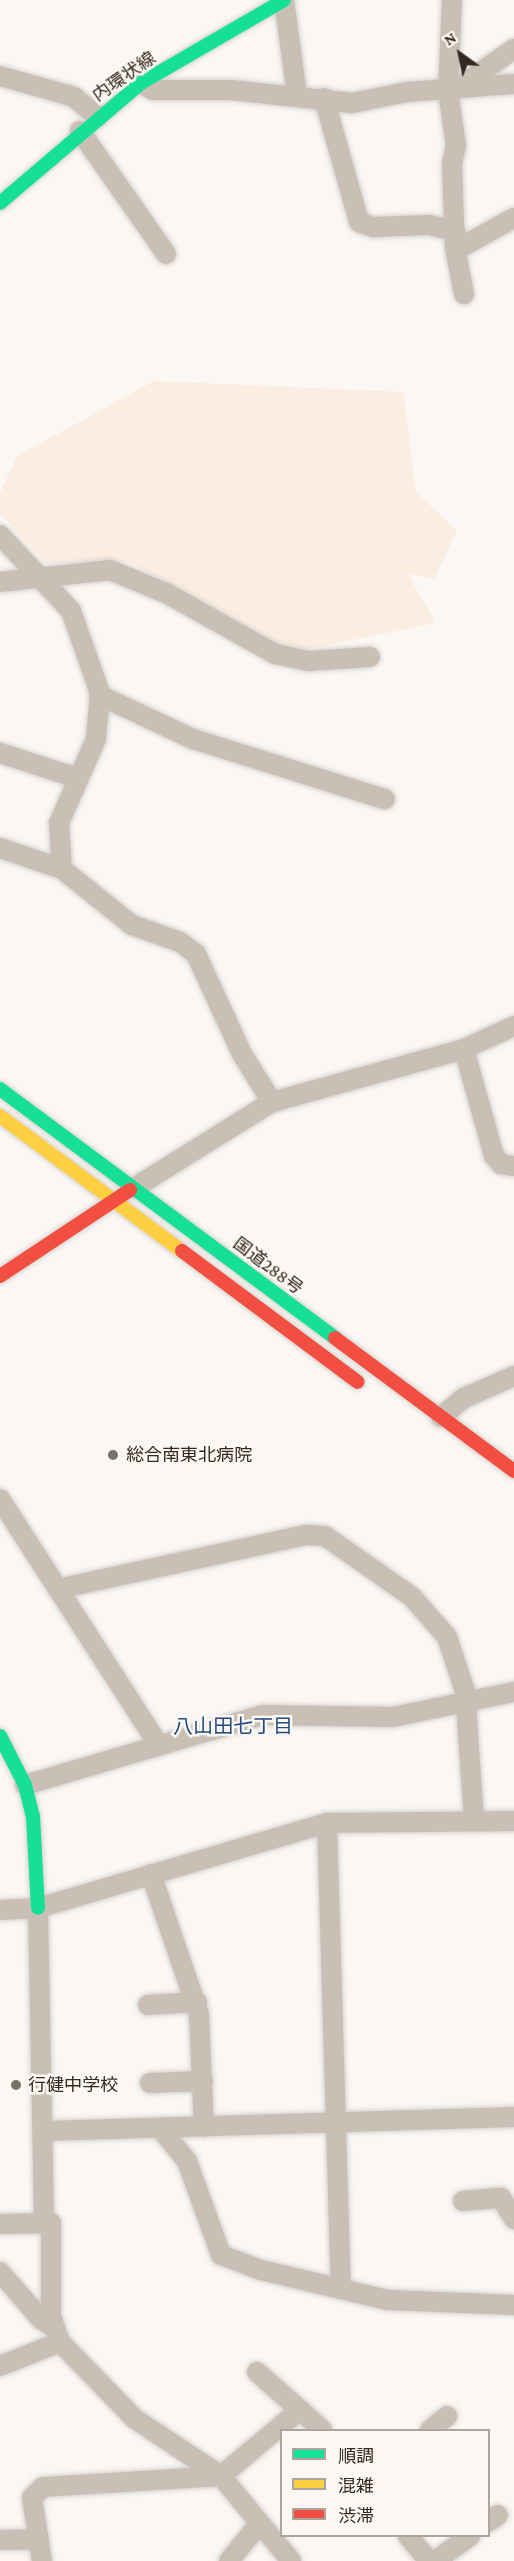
<!DOCTYPE html>
<meta charset="utf-8">
<style>
body{margin:0}
#map{position:relative;width:514px;height:2561px;overflow:hidden;background:#faf7f4;font-family:"Crimson Pro","Noto Sans JP",serif}
div>[style]{position:absolute}
.green>*{inset:0;background:#fbede0}
.roads{filter:drop-shadow(0 0 2px #d5d2cf) drop-shadow(0 0 2px #d5d2cf)}
.street>*{height:20px;margin:-10px;padding:0 10px;transform-origin:10px;border-radius:10px;background:#c9bfb5}
.fast>*{height:14px;margin:-7px;padding:0 7px;transform-origin:7px;border-radius:7px;background:#16e098}
.slow>*{height:14px;margin:-7px;padding:0 7px;transform-origin:7px;border-radius:7px;background:#ffcf43}
.jam>*{height:14px;margin:-7px;padding:0 7px;transform-origin:7px;border-radius:7px;background:#f24e42}
.dots>*{width:16px;height:16px;translate:-50% -50%;box-sizing:border-box;border:3px solid #fcf7f2;border-radius:50%}
span{translate:-50% -50%;white-space:nowrap;text-align:center;line-height:1.15;-webkit-text-stroke:5px #fcf7f2;paint-order:stroke}
.street-label{font-size:18px;color:#332920}
.poi-label{font-size:18px;color:#332920}
.left{translate:0 -50%;text-align:left}
.neighbourhood-label{font-size:20px;color:#204b7f}
.legend{position:absolute;left:280px;top:2429px;width:210px;height:108px;box-sizing:border-box;background:#fcf7f2;border:2px solid #aca59e;margin:0;padding:8px 10px;list-style:none;font-size:18px;color:#332920}
.legend li{display:flex;align-items:center;gap:12px;height:30px}
.legend b{width:30px;border:2px solid #aca59e}
.north{position:absolute;left:430px;top:24px;width:60px;height:60px;-webkit-text-stroke:4px #fcf7f2;paint-order:stroke;rotate:327deg;font-size:16px;font-weight:700;line-height:24px;text-align:center;color:#332920}
.north::after{content:'';display:block;margin:auto;width:21px;height:27px;background:#332920;clip-path:polygon(50% 0,100% 100%,50% 72%,0 100%)}
</style>
<div id="map">
<div class="green">
<div style="clip-path:polygon(154px 381px,403px 392px,416px 492px,457px 531px,434px 579px,407px 573px,436px 623px,293px 652px,128px 562px,46px 563px,0 513px,0 493px,17px 456px)"></div>
</div>
<div class="roads">
<div class="street">
<div style="left:284px;top:0;width:96px;rotate:82.2deg"></div>
<div style="left:452px;top:0;width:91px;rotate:92.5deg"></div>
<div style="left:448px;top:91px;width:55px;rotate:81.6deg"></div>
<div style="left:456px;top:145px;width:19px;rotate:102deg"></div>
<div style="left:452px;top:164px;width:84px;rotate:88deg"></div>
<div style="left:455px;top:248px;width:47px;rotate:78.9deg"></div>
<div style="left:0;top:76px;width:77px;rotate:15.8deg"></div>
<div style="left:74px;top:97px;width:31px;rotate:40deg"></div>
<div style="left:141px;top:83px;width:14px;rotate:30deg"></div>
<div style="left:153px;top:90px;width:78px"></div>
<div style="left:231px;top:90px;width:122px;rotate:6.1deg"></div>
<div style="left:352px;top:103px;width:56px;rotate:-11.3deg"></div>
<div style="left:407px;top:92px;width:107px;rotate:-4.3deg"></div>
<div style="left:453px;top:91px;width:74px;rotate:-34.5deg"></div>
<div style="left:324px;top:98px;width:129px;rotate:74.2deg"></div>
<div style="left:359px;top:222px;width:15px;rotate:20deg"></div>
<div style="left:373px;top:227px;width:56px;rotate:-2deg"></div>
<div style="left:429px;top:225px;width:27px;rotate:13deg"></div>
<div style="left:80px;top:131px;width:150px;rotate:55deg"></div>
<div style="left:456px;top:250px;width:66px;rotate:-28.9deg"></div>
<div style="left:0;top:535px;width:104px;rotate:46.9deg"></div>
<div style="left:71px;top:611px;width:87px;rotate:70.5deg"></div>
<div style="left:100px;top:693px;width:46px;rotate:95deg"></div>
<div style="left:96px;top:739px;width:92px;rotate:113.8deg"></div>
<div style="left:59px;top:823px;width:46px;rotate:86.3deg"></div>
<div style="left:0;top:582px;width:111px;rotate:-6.2deg"></div>
<div style="left:110px;top:570px;width:61px;rotate:22.3deg"></div>
<div style="left:166px;top:593px;width:125px;rotate:29.2deg"></div>
<div style="left:275px;top:654px;width:35px;rotate:12deg"></div>
<div style="left:309px;top:661px;width:61px;rotate:-3.8deg"></div>
<div style="left:99px;top:695px;width:104px;rotate:25.1deg"></div>
<div style="left:193px;top:739px;width:201px;rotate:17.4deg"></div>
<div style="left:0;top:753px;width:81px;rotate:18deg"></div>
<div style="left:0;top:848px;width:65px;rotate:18.7deg"></div>
<div style="left:62px;top:869px;width:90px;rotate:38.7deg"></div>
<div style="left:132px;top:925px;width:51px;rotate:19.5deg"></div>
<div style="left:180px;top:942px;width:20px;rotate:37deg"></div>
<div style="left:196px;top:954px;width:110px;rotate:65.3deg"></div>
<div style="left:242px;top:1054px;width:57px;rotate:58deg"></div>
<div style="left:464px;top:1049px;width:111px;rotate:74.3deg"></div>
<div style="left:494px;top:1156px;width:11px;rotate:49deg"></div>
<div style="left:501px;top:1164px;width:13px;rotate:9deg"></div>
<div style="left:134px;top:1188px;width:163px;rotate:-31.9deg"></div>
<div style="left:272px;top:1102px;width:199px;rotate:-15.4deg"></div>
<div style="left:464px;top:1049px;width:55px;rotate:-24.7deg"></div>
<div style="left:441px;top:1417px;width:30px;rotate:-40deg"></div>
<div style="left:464px;top:1398px;width:55px;rotate:-23.7deg"></div>
<div style="left:0;top:1499px;width:107px;rotate:57.2deg"></div>
<div style="left:158px;top:1744px;width:184px;rotate:-122.8deg"></div>
<div style="left:58px;top:1589px;width:254px;rotate:-12.3deg"></div>
<div style="left:306px;top:1535px;width:19px;rotate:3deg"></div>
<div style="left:325px;top:1536px;width:106px;rotate:35deg"></div>
<div style="left:412px;top:1597px;width:53px;rotate:48.8deg"></div>
<div style="left:447px;top:1637px;width:57px;rotate:71.6deg"></div>
<div style="left:465px;top:1691px;width:130px;rotate:86deg"></div>
<div style="left:25px;top:1785px;width:248px;rotate:-16.4deg"></div>
<div style="left:263px;top:1715px;width:130px;rotate:0.9deg"></div>
<div style="left:393px;top:1717px;width:124px;rotate:-11.7deg"></div>
<div style="left:327px;top:1823px;width:466px;rotate:88.3deg"></div>
<div style="left:151px;top:1874px;width:148px;rotate:71.1deg"></div>
<div style="left:199px;top:2014px;width:113px;rotate:87.5deg"></div>
<div style="left:38px;top:1908px;width:314px;rotate:88.9deg"></div>
<div style="left:0;top:1910px;width:38px;rotate:-3deg"></div>
<div style="left:38px;top:1908px;width:301px;rotate:-16.4deg"></div>
<div style="left:327px;top:1823px;width:187px;rotate:-0.6deg"></div>
<div style="left:148px;top:2005px;width:49px;rotate:-3.5deg"></div>
<div style="left:150px;top:2083px;width:53px;rotate:-2.2deg"></div>
<div style="left:160px;top:2128px;width:43px;rotate:50.7deg"></div>
<div style="left:187px;top:2161px;width:100px;rotate:70.1deg"></div>
<div style="left:221px;top:2255px;width:43px;rotate:20.6deg"></div>
<div style="left:261px;top:2270px;width:130px;rotate:13.3deg"></div>
<div style="left:388px;top:2300px;width:126px;rotate:2.3deg"></div>
<div style="left:46px;top:2131px;width:468px;rotate:-1.7deg"></div>
<div style="left:463px;top:2201px;width:38px;rotate:-5deg"></div>
<div style="left:501px;top:2198px;width:25px;rotate:58deg"></div>
<div style="left:0;top:2224px;width:51px;rotate:-1.1deg"></div>
<div style="left:51px;top:2223px;width:93px;rotate:90deg"></div>
<div style="left:51px;top:2316px;width:28px;rotate:71deg"></div>
<div style="left:60px;top:2342px;width:107px;rotate:45.8deg"></div>
<div style="left:135px;top:2419px;width:103px;rotate:33.5deg"></div>
<div style="left:221px;top:2476px;width:110px;rotate:50.5deg"></div>
<div style="left:0;top:2272px;width:62px;rotate:48.9deg"></div>
<div style="left:41px;top:2319px;width:15px;rotate:32deg"></div>
<div style="left:0;top:2366px;width:65px;rotate:-21.8deg"></div>
<div style="left:257px;top:2372px;width:57px;rotate:41.5deg"></div>
<div style="left:430px;top:2430px;width:22px;rotate:-39deg"></div>
<div style="left:488px;top:2522px;width:12px;rotate:-35deg"></div>
<div style="left:408px;top:2536px;width:33px;rotate:50deg"></div>
<div style="left:0;top:2540px;width:39px;rotate:-1deg"></div>
<div style="left:42px;top:2561px;width:64px;rotate:-99deg"></div>
<div style="left:32px;top:2498px;width:16px;rotate:-45deg"></div>
<div style="left:43px;top:2487px;width:178px;rotate:-3.5deg"></div>
<div style="left:221px;top:2476px;width:103px;rotate:-39.9deg"></div>
<div style="left:300px;top:2410px;width:30px;rotate:42deg"></div>
<div style="left:229px;top:2561px;width:48px;rotate:-51deg"></div>
<div style="left:435px;top:2561px;width:43px;rotate:-35.5deg"></div>
</div>
<div class="fast">
<div style="left:0;top:203px;width:185px;rotate:-40.4deg"></div>
<div style="left:141px;top:83px;width:165px;rotate:-30.1deg"></div>
<div style="left:0;top:1089px;width:417px;rotate:36.6deg"></div>
<div style="left:0;top:1736px;width:55px;rotate:63deg"></div>
<div style="left:25px;top:1785px;width:32px;rotate:76deg"></div>
<div style="left:33px;top:1816px;width:92px;rotate:86.9deg"></div>
</div>
<div class="slow">
<div style="left:0;top:1116px;width:227px;rotate:36.6deg"></div>
</div>
<div class="jam">
<div style="left:182px;top:1251px;width:219px;rotate:36.7deg"></div>
<div style="left:0;top:1276px;width:156px;rotate:-33.5deg"></div>
<div style="left:335px;top:1338px;width:223px;rotate:36.6deg"></div>
</div>
</div>
<div class="dots">
<div style="left:113px;top:1455px;background:#79716a"></div>
<div style="left:16px;top:2085px;background:#79716a"></div>
</div>
<div class="street-label">
<span style="left:124px;top:77px;rotate:-35deg">内環状線</span>
<span style="left:268px;top:1266px;rotate:37deg">国道288号</span>
</div>
<div class="poi-label">
<span class="left" style="left:126px;top:1455px">総合南東北病院</span>
<span class="left" style="left:28px;top:2085px">行健中学校</span>
</div>
<div class="neighbourhood-label">
<span style="left:233px;top:1726px">八山田七丁目</span>
</div>
<ul class="legend">
<li><b style="height:8px;background:#16e098"></b>順調</li>
<li><b style="height:8px;background:#ffcf43"></b>混雑</li>
<li><b style="height:8px;background:#f24e42"></b>渋滞</li>
</ul>
<div class="north">N</div>
</div>
